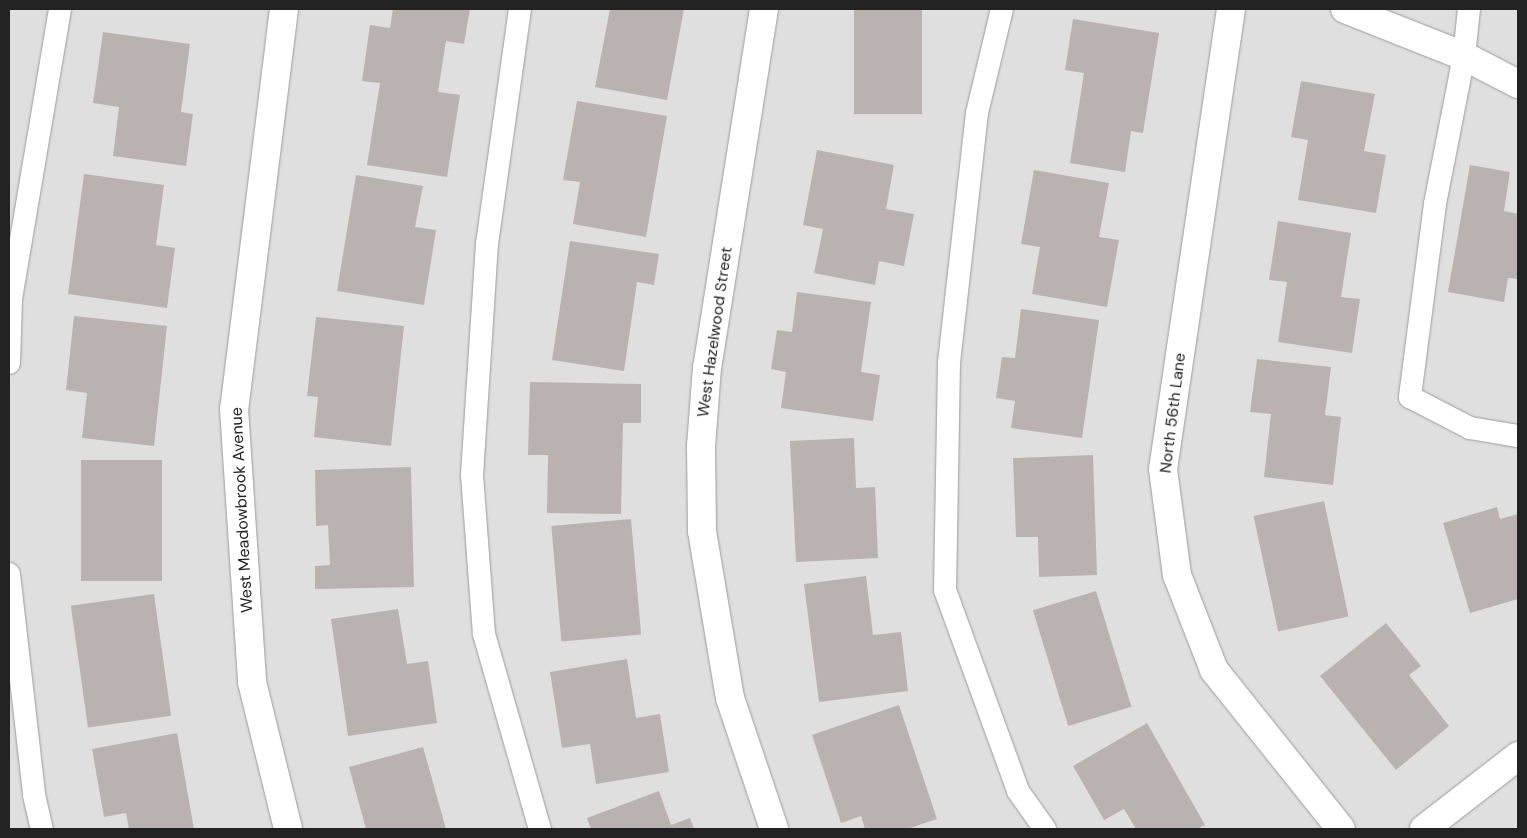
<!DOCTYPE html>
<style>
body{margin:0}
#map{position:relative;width:1527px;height:838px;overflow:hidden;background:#f1edea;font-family:"DM Sans",sans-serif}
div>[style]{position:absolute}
.residential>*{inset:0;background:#e0dfdf;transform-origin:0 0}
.building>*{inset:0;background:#bab2b0;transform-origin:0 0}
.roads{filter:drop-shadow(0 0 1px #9c9c9c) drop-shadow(0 0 1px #9c9c9c)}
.service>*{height:22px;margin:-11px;padding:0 11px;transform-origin:11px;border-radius:11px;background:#fff}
.minor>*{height:28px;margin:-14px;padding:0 14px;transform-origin:14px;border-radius:14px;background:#fff}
.tertiary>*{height:28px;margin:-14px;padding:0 14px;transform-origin:14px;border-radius:14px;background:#fff}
span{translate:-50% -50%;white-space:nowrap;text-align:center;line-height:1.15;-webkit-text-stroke:4px #fff;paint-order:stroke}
.street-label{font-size:16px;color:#222}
.frame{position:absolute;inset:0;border:10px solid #222;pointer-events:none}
</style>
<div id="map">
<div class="residential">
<div style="left:9px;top:9px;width:1509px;height:820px"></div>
</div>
<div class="building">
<div style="clip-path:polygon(393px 9px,470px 9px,464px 44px,446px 41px,438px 92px,460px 95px,447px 177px,367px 165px,380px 83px,362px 81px,370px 25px,390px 28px)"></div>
<div style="clip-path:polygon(610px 9px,684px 9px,667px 100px,595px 87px)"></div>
<div style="left:854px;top:9px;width:68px;height:105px"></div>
<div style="clip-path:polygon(1073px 19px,1159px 33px,1143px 133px,1131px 131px,1125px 172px,1070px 163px,1084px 73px,1065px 70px)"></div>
<div style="clip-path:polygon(103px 32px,190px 44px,181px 112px,193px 114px,186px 166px,113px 156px,119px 107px,93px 103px)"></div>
<div style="clip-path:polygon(1301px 81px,1375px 94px,1364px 151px,1386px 155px,1376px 213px,1298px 200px,1308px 140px,1291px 137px)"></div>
<div style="clip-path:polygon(577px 101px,667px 116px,646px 237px,573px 224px,580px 182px,563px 180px)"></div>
<div style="clip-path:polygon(817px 150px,894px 165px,886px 209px,914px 214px,904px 266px,879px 261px,875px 285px,814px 273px,823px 229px,803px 225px)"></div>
<div style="clip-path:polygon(1470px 165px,1510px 172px,1504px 211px,1518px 214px,1518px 279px,1508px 278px,1504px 302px,1448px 292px)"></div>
<div style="clip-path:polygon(1034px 170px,1109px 183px,1099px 237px,1119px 240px,1107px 307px,1032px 294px,1040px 247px,1021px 244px)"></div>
<div style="clip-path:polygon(84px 174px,164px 185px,156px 245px,175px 248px,167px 308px,68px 294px)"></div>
<div style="clip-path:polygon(356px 175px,423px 186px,415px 227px,436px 230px,424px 305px,337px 291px)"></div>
<div style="clip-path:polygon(1278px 221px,1351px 233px,1341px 297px,1360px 299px,1352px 353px,1278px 342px,1287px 282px,1269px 280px)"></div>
<div style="clip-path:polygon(570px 241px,659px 254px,654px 285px,637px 282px,624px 371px,552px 360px)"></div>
<div style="clip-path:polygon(797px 292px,871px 302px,861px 372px,880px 375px,873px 421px,781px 408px,786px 372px,771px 369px,777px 330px,792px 332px)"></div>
<div style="clip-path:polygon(1021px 309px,1099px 320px,1082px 438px,1011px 428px,1015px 401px,996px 398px,1002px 357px,1015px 358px)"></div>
<div style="clip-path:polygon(74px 316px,167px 326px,154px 446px,82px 438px,87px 393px,66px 390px)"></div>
<div style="clip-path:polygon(316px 317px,404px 326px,391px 446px,314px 437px,318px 397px,307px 396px)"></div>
<div style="clip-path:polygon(1257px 359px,1331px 367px,1325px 415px,1341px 417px,1333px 485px,1264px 477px,1271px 414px,1250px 412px)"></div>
<div style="clip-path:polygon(530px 382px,641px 384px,641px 423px,623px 423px,621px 514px,547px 513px,548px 455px,528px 455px)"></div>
<div style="clip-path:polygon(854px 438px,856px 488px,875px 487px,878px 558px,796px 562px,790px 441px)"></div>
<div style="clip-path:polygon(1093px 455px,1097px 575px,1039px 577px,1038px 537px,1016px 537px,1013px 458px)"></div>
<div style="left:81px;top:460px;width:81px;height:121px"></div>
<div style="clip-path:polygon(411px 467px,414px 587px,315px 589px,315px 566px,330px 565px,328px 525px,316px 526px,315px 470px)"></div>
<div style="left:1324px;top:501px;width:118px;height:72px;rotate:78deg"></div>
<div style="clip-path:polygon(1497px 507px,1500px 519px,1518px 514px,1518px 599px,1470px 613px,1443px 523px)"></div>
<div style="left:631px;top:519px;width:116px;height:80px;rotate:85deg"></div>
<div style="clip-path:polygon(866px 576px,873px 635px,901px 632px,908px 691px,819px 702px,804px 584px)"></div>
<div style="left:1096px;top:591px;width:121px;height:66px;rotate:73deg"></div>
<div style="left:154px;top:594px;width:123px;height:84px;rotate:82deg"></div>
<div style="clip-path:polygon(398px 609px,407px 664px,428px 661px,437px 723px,348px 736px,331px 619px)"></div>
<div style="clip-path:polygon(1386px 623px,1421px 666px,1409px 675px,1449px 726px,1396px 770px,1320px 676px)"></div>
<div style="clip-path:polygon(627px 659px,636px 718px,660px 714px,669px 772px,596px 784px,590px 744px,562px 748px,550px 672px)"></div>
<div style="clip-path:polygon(899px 705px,937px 819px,907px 829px,865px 829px,861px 816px,841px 823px,812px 735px)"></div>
<div style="clip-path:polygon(1147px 723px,1205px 825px,1197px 829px,1136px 829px,1124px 809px,1104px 820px,1073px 766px)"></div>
<div style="clip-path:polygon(177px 733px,194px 829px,129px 829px,126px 813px,104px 817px,92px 749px)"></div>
<div style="clip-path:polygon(423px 747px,446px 829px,366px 829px,349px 767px)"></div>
<div style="clip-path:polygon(659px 791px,671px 825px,690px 818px,694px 829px,591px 829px,587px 818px)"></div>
</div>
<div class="roads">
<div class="service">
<div style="left:520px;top:9px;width:236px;rotate:98deg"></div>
<div style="left:487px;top:243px;width:232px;rotate:93.7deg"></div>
<div style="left:472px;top:475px;width:159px;rotate:85.7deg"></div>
<div style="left:484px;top:634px;width:203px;rotate:74deg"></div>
<div style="left:1002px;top:9px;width:107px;rotate:103.5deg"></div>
<div style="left:977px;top:113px;width:251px;rotate:96.4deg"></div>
<div style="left:949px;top:362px;width:228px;rotate:91deg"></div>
<div style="left:945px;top:590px;width:214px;rotate:70deg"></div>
<div style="left:1018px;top:791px;width:47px;rotate:54.6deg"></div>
<div style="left:1469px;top:9px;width:47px;rotate:96.1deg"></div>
<div style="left:1464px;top:56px;width:151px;rotate:101.1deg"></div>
<div style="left:1435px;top:204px;width:195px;rotate:97.4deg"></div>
<div style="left:1410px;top:397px;width:68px;rotate:27.3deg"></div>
<div style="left:1470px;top:428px;width:49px;rotate:9.5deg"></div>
<div style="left:9px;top:363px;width:64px;rotate:-88.2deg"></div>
<div style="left:11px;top:299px;width:294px;rotate:-80.4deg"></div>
<div style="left:9px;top:574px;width:222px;rotate:83.5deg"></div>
<div style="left:34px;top:795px;width:35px;rotate:77deg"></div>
</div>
<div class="minor">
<div style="left:284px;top:9px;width:403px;rotate:97.1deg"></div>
<div style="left:234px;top:409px;width:274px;rotate:86.2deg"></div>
<div style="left:252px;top:682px;width:151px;rotate:76.2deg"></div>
<div style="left:764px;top:9px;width:363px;rotate:99deg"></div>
<div style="left:707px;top:367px;width:79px;rotate:94.3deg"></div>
<div style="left:701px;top:446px;width:85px;rotate:89.3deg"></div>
<div style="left:702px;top:531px;width:169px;rotate:80.5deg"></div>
<div style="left:730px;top:698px;width:138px;rotate:71.4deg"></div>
<div style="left:1231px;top:9px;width:465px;rotate:98.4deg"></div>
<div style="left:1163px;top:469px;width:107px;rotate:82.5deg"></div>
<div style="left:1177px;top:575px;width:102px;rotate:68.7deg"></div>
<div style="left:1214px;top:670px;width:203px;rotate:51.4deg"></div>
<div style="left:1424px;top:829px;width:119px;rotate:-37.8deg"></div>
</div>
<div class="tertiary">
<div style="left:1345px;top:9px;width:128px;rotate:21.6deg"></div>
<div style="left:1464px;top:56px;width:61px;rotate:27.4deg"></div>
</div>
</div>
<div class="street-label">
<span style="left:715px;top:332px;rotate:-82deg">West Hazelwood Street</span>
<span style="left:1173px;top:413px;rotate:-83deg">North 56th Lane</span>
<span style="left:242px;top:510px;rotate:-93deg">West Meadowbrook Avenue</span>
</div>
<div class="frame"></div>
</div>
